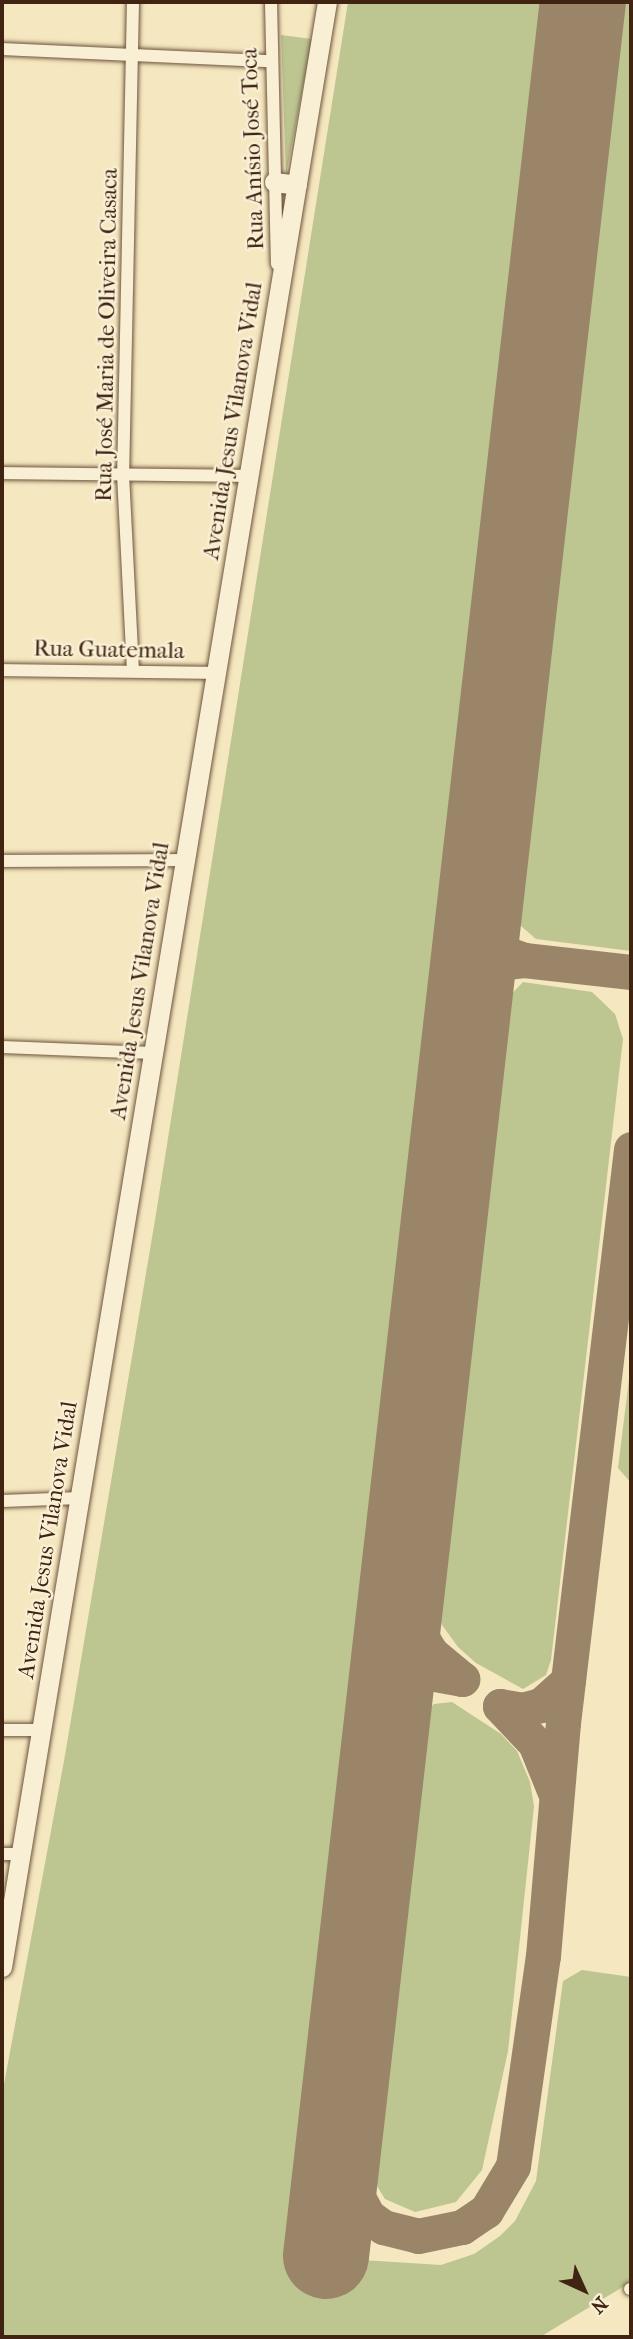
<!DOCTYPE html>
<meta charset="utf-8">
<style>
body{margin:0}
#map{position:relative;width:633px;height:2339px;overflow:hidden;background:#f5e7bf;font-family:"IM FELL French Canon",serif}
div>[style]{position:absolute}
.green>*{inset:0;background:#bdc591}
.taxiway>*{height:35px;margin:-17.5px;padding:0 17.5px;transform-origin:17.5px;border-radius:17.5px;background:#9b8568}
.runway>*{height:86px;margin:-43px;padding:0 43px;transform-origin:43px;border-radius:43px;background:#9b8568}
.roads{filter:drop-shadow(0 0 2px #6e543d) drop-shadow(0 0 2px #6e543d)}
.street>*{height:12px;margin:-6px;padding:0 6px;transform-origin:6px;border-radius:6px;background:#f8efd5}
.secondary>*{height:19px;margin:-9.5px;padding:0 9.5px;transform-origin:9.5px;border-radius:9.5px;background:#f8efd5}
span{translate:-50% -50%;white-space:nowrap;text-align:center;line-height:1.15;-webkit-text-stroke:5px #f8efd5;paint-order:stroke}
.street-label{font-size:23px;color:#412312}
.frame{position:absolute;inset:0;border:4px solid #412312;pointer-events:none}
.north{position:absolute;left:549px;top:2255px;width:70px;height:70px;-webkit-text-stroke:5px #f8efd5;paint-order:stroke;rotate:135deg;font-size:19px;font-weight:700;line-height:28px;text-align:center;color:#412312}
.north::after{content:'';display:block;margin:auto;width:24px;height:32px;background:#412312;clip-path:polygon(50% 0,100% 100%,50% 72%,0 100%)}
</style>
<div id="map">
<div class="green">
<div style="clip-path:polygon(348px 2px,547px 2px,397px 1355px,356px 1654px,293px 2251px,300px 2259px,341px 2263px,346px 2259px,441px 2265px,474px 2254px,500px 2236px,515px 2221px,536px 2181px,563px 1981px,582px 1970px,631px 1977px,631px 2282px,540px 2337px,2px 2337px,2px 2095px,64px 1761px,156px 1214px)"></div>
<div style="clip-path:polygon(612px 2px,631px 2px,631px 951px,536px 939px,521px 926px,512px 906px)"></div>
<div style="clip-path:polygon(281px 35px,312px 39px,286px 175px)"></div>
<div style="clip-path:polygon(523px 982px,592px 992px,615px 1014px,623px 1039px,551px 1660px,546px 1675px,523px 1689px,476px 1663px,458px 1647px,442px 1625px,432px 1589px,461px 1385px,502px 1004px)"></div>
<div style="clip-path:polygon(631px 1363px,631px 1483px,618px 1468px)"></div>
<div style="clip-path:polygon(452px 1702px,501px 1734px,517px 1751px,530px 1782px,534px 1806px,508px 2051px,482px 2170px,456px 2202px,415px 2212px,385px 2199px,375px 2183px,371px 2158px,419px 1718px,434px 1704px)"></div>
</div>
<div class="taxiway">
<div style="left:524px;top:960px;width:108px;rotate:6.4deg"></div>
<div style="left:470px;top:1004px;width:39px;rotate:-59deg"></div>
<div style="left:490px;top:971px;width:18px;rotate:-29deg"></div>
<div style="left:506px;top:962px;width:18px;rotate:-6deg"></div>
<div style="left:524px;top:960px;width:20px;rotate:-160deg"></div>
<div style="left:505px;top:953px;width:20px;rotate:-135deg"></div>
<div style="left:491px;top:939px;width:35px;rotate:-106deg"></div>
<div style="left:384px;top:1718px;width:30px;rotate:-62deg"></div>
<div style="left:398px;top:1692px;width:24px;rotate:-38deg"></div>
<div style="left:417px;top:1677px;width:13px;rotate:-18deg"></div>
<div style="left:429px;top:1673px;width:34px;rotate:10deg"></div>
<div style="left:462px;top:1679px;width:40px;rotate:-140deg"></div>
<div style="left:431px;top:1653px;width:33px;rotate:-121deg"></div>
<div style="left:414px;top:1625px;width:26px;rotate:-111deg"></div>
<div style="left:405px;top:1601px;width:39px;rotate:-93deg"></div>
<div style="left:554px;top:1790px;width:51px;rotate:-112deg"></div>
<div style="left:535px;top:1743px;width:51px;rotate:-133.4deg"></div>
<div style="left:500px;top:1706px;width:22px;rotate:10deg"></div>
<div style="left:522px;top:1710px;width:20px;rotate:-15deg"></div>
<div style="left:541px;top:1705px;width:36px;rotate:-42deg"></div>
<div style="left:338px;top:2160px;width:64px;rotate:61.8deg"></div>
<div style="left:368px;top:2216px;width:19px;rotate:36deg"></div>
<div style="left:383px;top:2227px;width:36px;rotate:14deg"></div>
<div style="left:418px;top:2236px;width:45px;rotate:-11.6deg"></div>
<div style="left:462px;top:2227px;width:29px;rotate:-34deg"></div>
<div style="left:486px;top:2211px;width:52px;rotate:-59deg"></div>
<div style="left:513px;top:2166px;width:212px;rotate:-81.9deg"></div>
<div style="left:543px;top:1956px;width:234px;rotate:-85.1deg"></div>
<div style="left:563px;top:1723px;width:578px;rotate:-83.24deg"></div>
</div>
<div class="runway">
<div style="left:326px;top:2256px;width:2269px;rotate:-83.5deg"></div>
</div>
<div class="roads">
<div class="street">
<div style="left:133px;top:2px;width:472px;rotate:91.2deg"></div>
<div style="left:123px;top:474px;width:195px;rotate:87.1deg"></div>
<div style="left:271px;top:2px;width:262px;rotate:88.7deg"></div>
<div style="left:2px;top:49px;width:268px;rotate:2.6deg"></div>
<div style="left:2px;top:473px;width:247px;rotate:0.7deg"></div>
<div style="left:2px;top:670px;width:214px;rotate:0.8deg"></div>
<div style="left:2px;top:861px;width:183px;rotate:-0.3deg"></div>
<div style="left:2px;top:1047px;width:151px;rotate:2.3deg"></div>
<div style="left:2px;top:1501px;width:78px;rotate:-2.2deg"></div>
<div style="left:2px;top:1730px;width:39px"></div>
<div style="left:2px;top:1854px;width:18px"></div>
<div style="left:630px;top:2289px;width:1px"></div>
</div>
<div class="secondary">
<div style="left:274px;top:182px;width:23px;rotate:7deg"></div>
<div style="left:2px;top:1967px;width:1992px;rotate:-80.61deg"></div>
</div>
</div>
<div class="street-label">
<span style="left:253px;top:149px;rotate:-92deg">Rua Anísio José Toca</span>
<span style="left:107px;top:335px;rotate:-89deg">Rua José Maria de Oliveira Casaca</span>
<span style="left:233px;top:421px;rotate:-81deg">Avenida Jesus Vilanova Vidal</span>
<span style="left:109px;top:650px;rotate:1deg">Rua Guatemala</span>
<span style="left:140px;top:981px;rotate:-81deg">Avenida Jesus Vilanova Vidal</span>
<span style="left:48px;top:1540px;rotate:-81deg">Avenida Jesus Vilanova Vidal</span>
</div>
<div class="frame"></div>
<div class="north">N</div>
</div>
